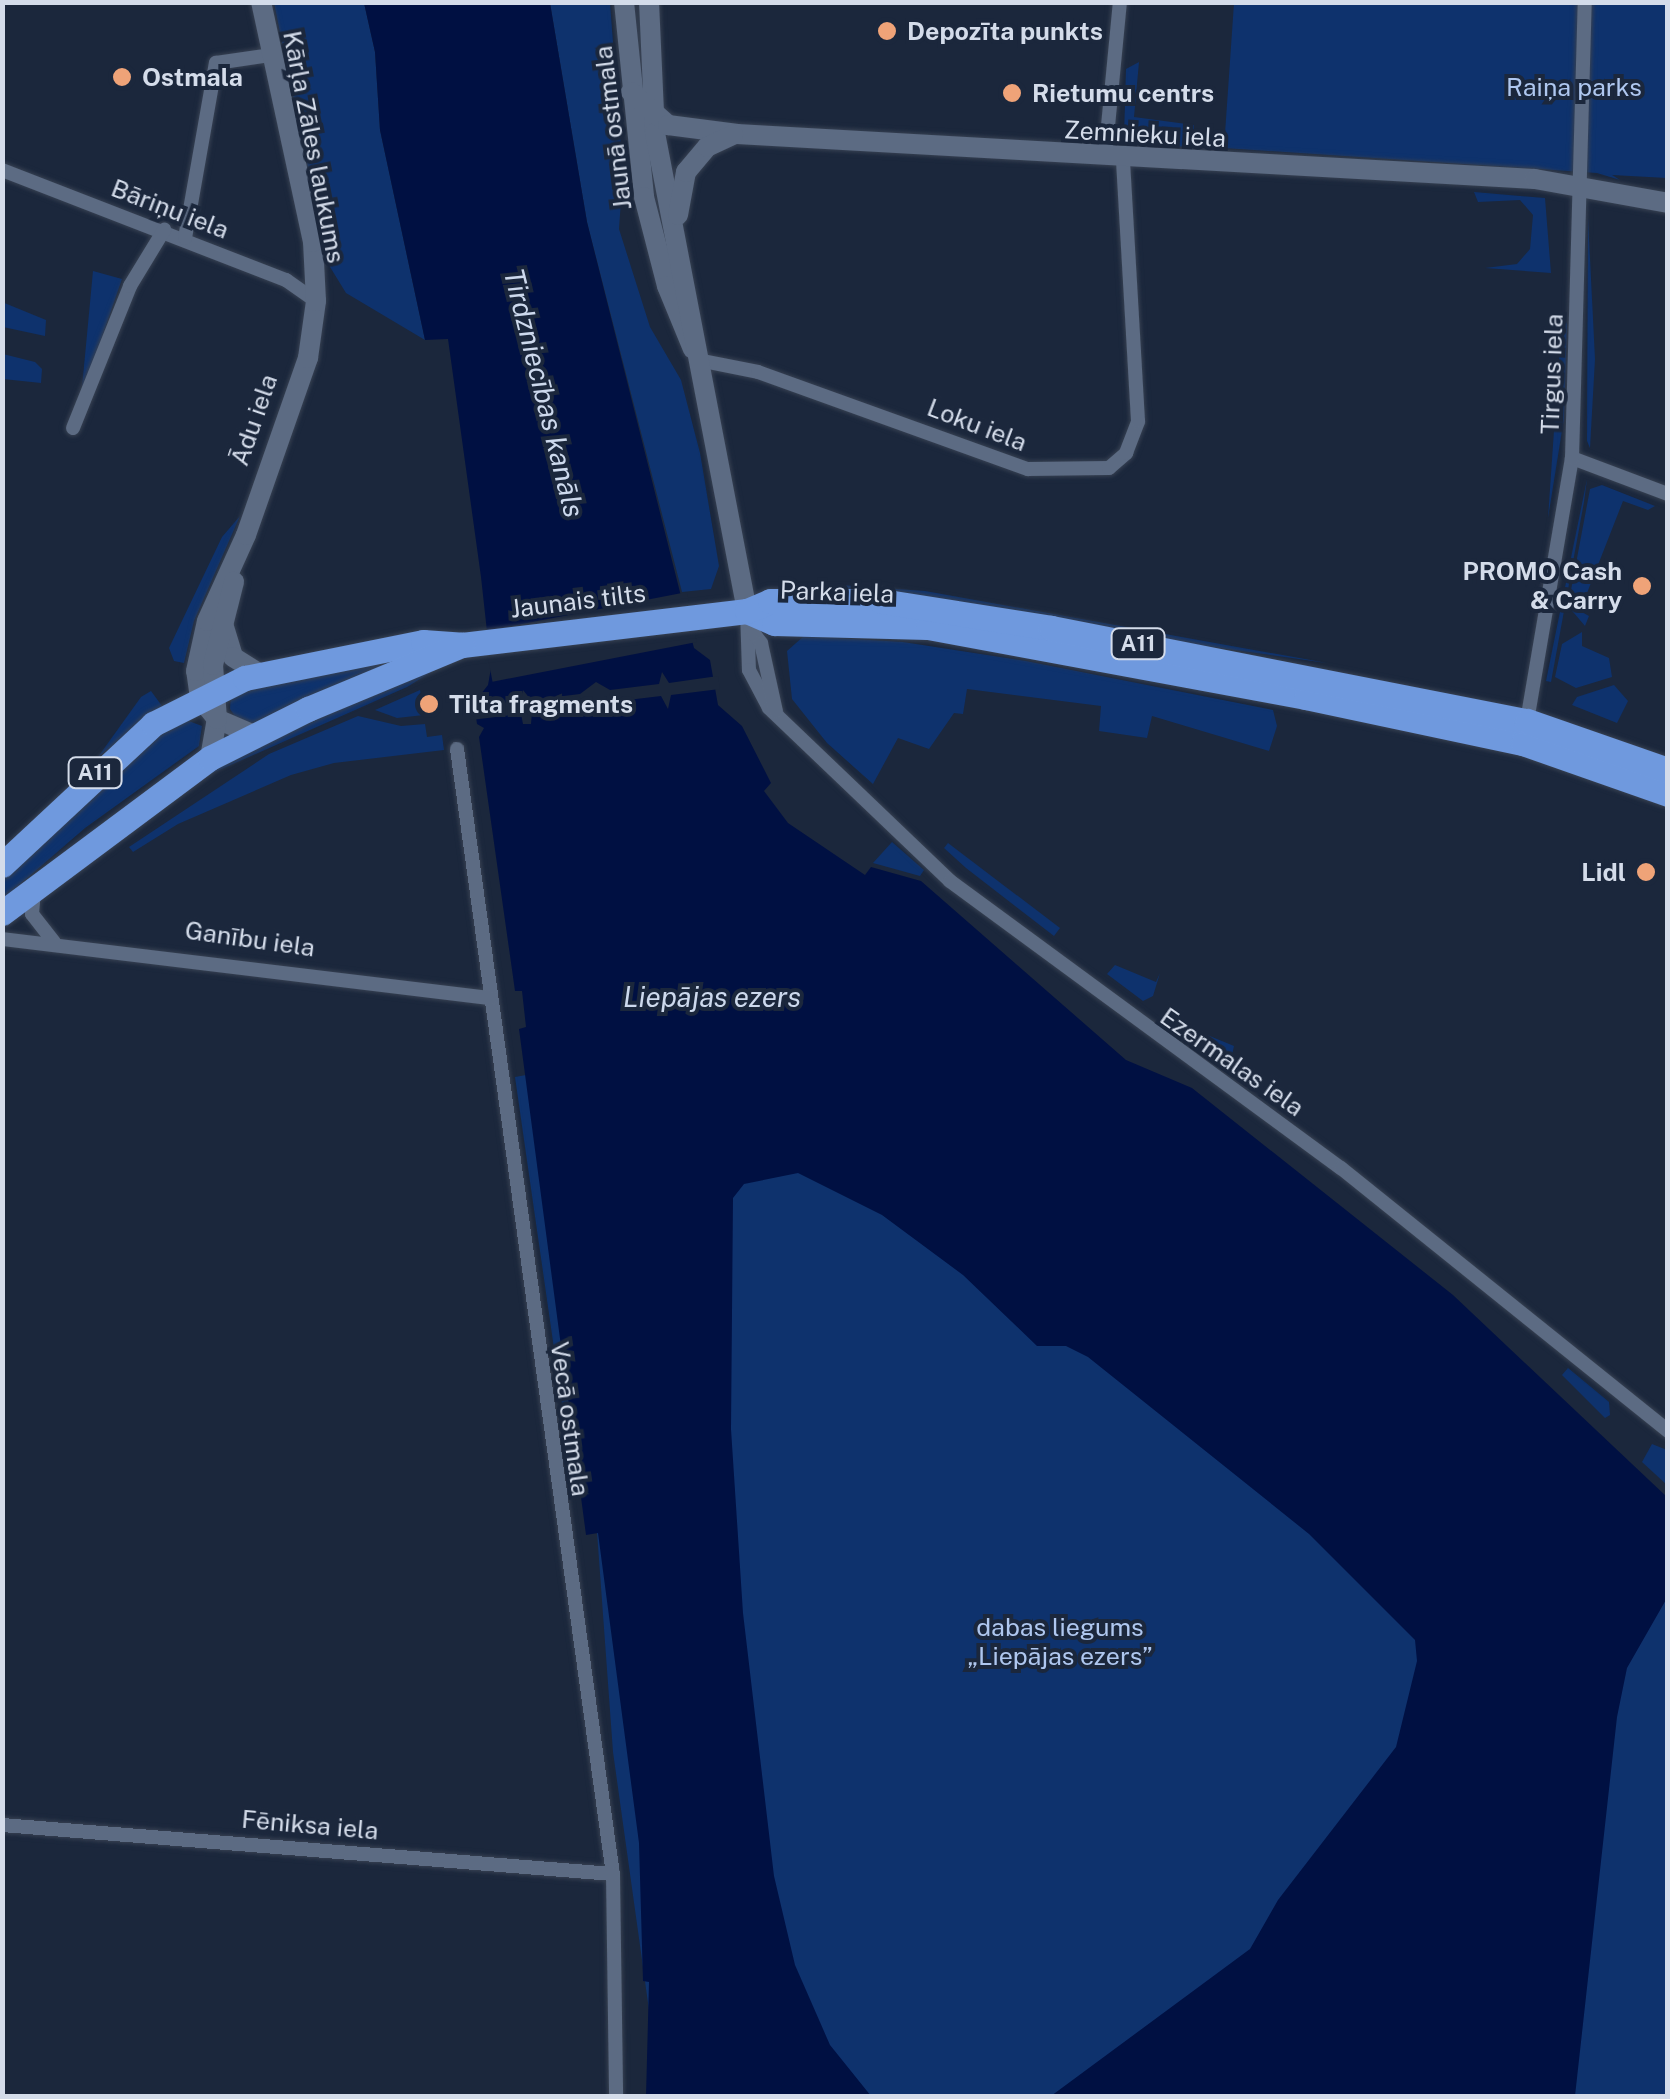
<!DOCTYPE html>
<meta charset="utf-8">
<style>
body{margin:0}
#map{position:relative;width:1670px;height:2099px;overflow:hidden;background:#1b273c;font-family:"Public Sans",sans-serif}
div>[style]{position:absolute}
.green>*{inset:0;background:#0e326d}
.water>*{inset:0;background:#001042}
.pier>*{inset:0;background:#1b273c;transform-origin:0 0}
.roads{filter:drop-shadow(0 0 2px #374152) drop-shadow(0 0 2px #374152)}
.street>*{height:14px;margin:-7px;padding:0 7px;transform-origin:7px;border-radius:7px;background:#5c6b83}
.secondary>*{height:20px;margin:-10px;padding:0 10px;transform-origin:10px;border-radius:10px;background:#5c6b83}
.highway>*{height:25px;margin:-12.5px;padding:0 12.5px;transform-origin:12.5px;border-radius:12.5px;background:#6f99de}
.dots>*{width:28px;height:28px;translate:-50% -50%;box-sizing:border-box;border:5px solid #1b273c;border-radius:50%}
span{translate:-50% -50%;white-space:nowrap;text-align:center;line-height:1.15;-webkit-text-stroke:8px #1b273c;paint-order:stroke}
.shield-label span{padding:2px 8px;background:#1b273c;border:2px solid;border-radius:8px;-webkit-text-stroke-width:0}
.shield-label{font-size:22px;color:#d4dcea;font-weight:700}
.poi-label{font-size:25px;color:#d4dcea;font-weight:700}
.left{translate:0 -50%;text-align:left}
.right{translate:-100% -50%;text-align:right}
.park-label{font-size:25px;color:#afc7ef}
.street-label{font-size:25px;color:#d4dcea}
.water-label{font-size:28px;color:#cdd9ed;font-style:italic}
.frame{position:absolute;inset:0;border:5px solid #d4dcea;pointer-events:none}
</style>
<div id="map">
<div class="green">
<div style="clip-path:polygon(274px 3px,364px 3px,375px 52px,380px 130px,425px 340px,346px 293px,327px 262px)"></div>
<div style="clip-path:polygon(550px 3px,610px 3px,623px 172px,619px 229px,650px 327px,681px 380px,700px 453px,719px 566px,711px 589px,682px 592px,587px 222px)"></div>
<div style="clip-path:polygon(1234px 3px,1667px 3px,1667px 178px,1612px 175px,1620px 180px,1597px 173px,1224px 148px)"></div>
<div style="clip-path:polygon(1139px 62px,1134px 117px,1194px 125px,1193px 147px,1139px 145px,1124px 137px,1126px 69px)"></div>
<div style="clip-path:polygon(1474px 192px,1545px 198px,1551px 273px,1485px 268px,1517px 264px,1530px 249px,1533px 215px,1520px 200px,1478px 202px)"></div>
<div style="clip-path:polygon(1588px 218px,1595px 359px,1590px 448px,1587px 441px)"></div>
<div style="clip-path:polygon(93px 271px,122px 279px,81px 398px)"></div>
<div style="clip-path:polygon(2px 302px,46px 320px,45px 336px,3px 327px)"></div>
<div style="clip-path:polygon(1562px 314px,1567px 324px,1564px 418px,1548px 518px)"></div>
<div style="clip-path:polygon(3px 354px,35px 362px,42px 369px,41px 383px,3px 379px)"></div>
<div style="clip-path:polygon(1587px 479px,1584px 502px,1551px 682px,1546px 681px)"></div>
<div style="clip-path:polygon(1602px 485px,1655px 506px,1648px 510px,1623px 501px,1580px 611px,1589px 616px,1585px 626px,1568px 606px,1590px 489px)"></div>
<div style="clip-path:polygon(240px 516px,194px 621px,184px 663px,174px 661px,169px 648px,222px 537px)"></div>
<div style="clip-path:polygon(825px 584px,925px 591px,1327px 663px,807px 590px)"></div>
<div style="clip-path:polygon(1582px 632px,1582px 646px,1609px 658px,1612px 677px,1576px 688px,1555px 677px,1562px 644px)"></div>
<div style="clip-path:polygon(804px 636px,903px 642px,1026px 661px,1273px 710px,1277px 726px,1269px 751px,1152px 716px,1147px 738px,1099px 731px,1101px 706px,967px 689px,963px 714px,954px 713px,929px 749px,898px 738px,873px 784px,827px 743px,792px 699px,787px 651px)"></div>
<div style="clip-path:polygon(428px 653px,252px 724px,239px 722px,230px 709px,231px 692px)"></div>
<div style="clip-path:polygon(433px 671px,407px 687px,208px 775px,252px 746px)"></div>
<div style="clip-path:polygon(1614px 685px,1628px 701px,1617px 723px,1572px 705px,1577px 697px)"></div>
<div style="clip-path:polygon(420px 690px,424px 715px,397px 718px,375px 710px)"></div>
<div style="clip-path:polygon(151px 691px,162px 706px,98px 757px,141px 697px)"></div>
<div style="clip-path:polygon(358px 716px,401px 726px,425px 724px,427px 737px,442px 735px,444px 750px,334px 763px,291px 775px,178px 824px,133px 852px,129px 847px,269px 754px)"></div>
<div style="clip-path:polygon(181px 718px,202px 726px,199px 746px,85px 828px,3px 899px,3px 881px,99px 784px)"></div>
<div style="clip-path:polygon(892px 842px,924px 870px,920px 876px,873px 863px)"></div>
<div style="clip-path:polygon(948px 843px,1060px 928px,1054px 936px,966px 868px,944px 848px)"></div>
<div style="clip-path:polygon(1115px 965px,1156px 982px,1160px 973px,1153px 996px,1143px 1001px,1107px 974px)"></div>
<div style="clip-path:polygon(941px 999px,1667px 1535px,1667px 2096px,661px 2096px,613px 1752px,597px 1532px,571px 1418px,564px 1418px,515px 1077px)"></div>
<div style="clip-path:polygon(1178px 1023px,1234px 1046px,1230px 1064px,1176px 1025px)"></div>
<div style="clip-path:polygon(1568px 1368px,1609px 1402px,1610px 1415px,1605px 1418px,1562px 1375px)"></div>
<div style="clip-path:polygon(1652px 1444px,1667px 1450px,1667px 1485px,1642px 1462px)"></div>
</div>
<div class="water">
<div style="clip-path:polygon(364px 3px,550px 3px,587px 222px,694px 648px,710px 660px,718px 705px,742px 726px,771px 783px,764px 791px,788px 823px,865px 875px,871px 867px,921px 881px,1126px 1060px,1192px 1088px,1453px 1295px,1667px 1497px,1667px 1598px,1627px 1668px,1617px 1717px,1575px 2096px,1051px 2096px,1250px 1949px,1278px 1900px,1396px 1747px,1417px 1661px,1415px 1640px,1309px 1534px,1088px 1357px,1066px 1346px,1037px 1346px,963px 1275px,882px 1215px,798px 1173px,744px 1184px,733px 1198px,731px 1429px,743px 1613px,774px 1876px,795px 1965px,830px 2045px,871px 2096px,646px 2096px,649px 1982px,643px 1981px,639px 1843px,598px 1533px,586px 1535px,519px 1029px,526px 1027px,522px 991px,515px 991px,479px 737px,484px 728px,477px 724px,474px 703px,488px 685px,491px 668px,481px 577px,448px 339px,425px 340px,380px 130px,375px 52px)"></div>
</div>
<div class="pier">
<div style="left:687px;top:592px;width:51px;height:208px;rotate:79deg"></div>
<div style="clip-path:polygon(662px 672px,669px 683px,718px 676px,720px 689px,671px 695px,668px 709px,661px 696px,611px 702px,598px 715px,581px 706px,532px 712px,531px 724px,523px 724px,521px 714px,471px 720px,470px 707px,520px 701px,523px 690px,531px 700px,580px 694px,596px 682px,610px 690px,659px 684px)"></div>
</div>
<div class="roads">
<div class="street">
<div style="left:1105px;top:157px;width:156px;rotate:-84.5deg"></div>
<div style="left:2px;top:170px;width:305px;rotate:21.2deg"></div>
<div style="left:286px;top:280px;width:37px;rotate:35deg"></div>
<div style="left:185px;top:238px;width:178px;rotate:-80deg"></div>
<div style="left:216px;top:63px;width:56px;rotate:-8.3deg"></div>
<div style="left:698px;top:360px;width:61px;rotate:11.3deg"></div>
<div style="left:758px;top:372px;width:287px;rotate:19.8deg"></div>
<div style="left:1028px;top:469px;width:81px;rotate:-0.7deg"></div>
<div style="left:1109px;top:468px;width:23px;rotate:-41deg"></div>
<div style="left:1126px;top:453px;width:34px;rotate:-69deg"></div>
<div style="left:1138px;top:421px;width:263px;rotate:-93.3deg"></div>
<div style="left:73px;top:428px;width:153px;rotate:-68.1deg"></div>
<div style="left:130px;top:286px;width:66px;rotate:-58.7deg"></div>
<div style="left:1572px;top:458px;width:103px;rotate:20.6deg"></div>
<div style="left:747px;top:611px;width:59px;rotate:88.1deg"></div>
<div style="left:749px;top:670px;width:43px;rotate:62.2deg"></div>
<div style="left:769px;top:708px;width:250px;rotate:43.7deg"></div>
<div style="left:950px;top:881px;width:485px;rotate:36.3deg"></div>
<div style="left:1341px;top:1168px;width:420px;rotate:38.8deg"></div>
<div style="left:750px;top:628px;width:19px;rotate:54deg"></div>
<div style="left:761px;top:643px;width:70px;rotate:77.6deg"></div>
<div style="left:1526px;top:727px;width:273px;rotate:-80.3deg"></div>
<div style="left:1572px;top:458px;width:456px;rotate:-88.4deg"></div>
<div style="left:457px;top:749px;width:1136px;rotate:82.11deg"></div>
<div style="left:613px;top:1874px;width:222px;rotate:89.2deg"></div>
<div style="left:34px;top:891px;width:23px;rotate:95deg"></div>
<div style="left:32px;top:914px;width:36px;rotate:52deg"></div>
<div style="left:2px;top:939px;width:492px;rotate:6.9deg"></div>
<div style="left:2px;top:1825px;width:613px;rotate:4.59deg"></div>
</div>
<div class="secondary">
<div style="left:624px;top:2px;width:196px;rotate:84.1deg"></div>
<div style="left:644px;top:197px;width:92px;rotate:75.5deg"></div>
<div style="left:667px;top:286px;width:68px;rotate:67.6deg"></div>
<div style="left:649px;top:2px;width:131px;rotate:87.4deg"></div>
<div style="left:655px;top:133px;width:487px;rotate:79.1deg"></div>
<div style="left:631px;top:92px;width:50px;rotate:41.7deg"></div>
<div style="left:668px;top:125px;width:70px;rotate:7.4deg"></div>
<div style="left:737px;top:134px;width:799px;rotate:3.23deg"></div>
<div style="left:1535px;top:179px;width:135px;rotate:10.2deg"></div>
<div style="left:678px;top:215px;width:44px;rotate:-79.5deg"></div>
<div style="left:686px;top:172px;width:33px;rotate:-50deg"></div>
<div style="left:707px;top:147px;width:29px;rotate:-25deg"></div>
<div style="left:224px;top:627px;width:31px;rotate:73deg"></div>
<div style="left:233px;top:657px;width:32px;rotate:32deg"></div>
<div style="left:254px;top:735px;width:40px;rotate:-156.6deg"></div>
<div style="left:217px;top:719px;width:27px;rotate:-129deg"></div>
<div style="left:200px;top:698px;width:27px;rotate:-98deg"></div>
<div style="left:196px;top:671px;width:51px;rotate:-77.6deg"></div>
<div style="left:207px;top:621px;width:94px;rotate:-65.6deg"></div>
<div style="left:246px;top:535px;width:188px;rotate:-70.7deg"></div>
<div style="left:308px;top:358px;width:58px;rotate:-82deg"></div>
<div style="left:316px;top:301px;width:59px;rotate:-92.9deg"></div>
<div style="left:313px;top:242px;width:246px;rotate:-102.2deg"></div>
<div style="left:210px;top:758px;width:40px;rotate:-80deg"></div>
<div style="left:217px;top:719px;width:54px;rotate:-94.2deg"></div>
<div style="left:213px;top:665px;width:86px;rotate:-75.8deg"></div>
</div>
<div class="highway">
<div style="left:747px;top:611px;width:30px;rotate:24deg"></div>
<div style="left:774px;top:623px;width:154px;rotate:1.5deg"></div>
<div style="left:928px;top:627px;width:384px;rotate:10.5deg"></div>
<div style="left:1306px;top:697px;width:222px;rotate:12deg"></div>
<div style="left:1523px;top:743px;width:154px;rotate:19.4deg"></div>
<div style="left:2px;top:865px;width:207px;rotate:-43deg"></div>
<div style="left:153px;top:724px;width:103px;rotate:-26.6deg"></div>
<div style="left:245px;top:678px;width:182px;rotate:-11.4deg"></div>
<div style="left:423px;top:642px;width:39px;rotate:4deg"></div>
<div style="left:462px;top:645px;width:287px;rotate:-6.8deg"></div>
<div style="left:747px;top:611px;width:25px;rotate:-23deg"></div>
<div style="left:770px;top:601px;width:111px"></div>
<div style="left:881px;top:601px;width:172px;rotate:9deg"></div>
<div style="left:1051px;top:628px;width:485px;rotate:11.1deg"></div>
<div style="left:1527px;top:721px;width:149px;rotate:19.2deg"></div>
<div style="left:2px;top:913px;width:259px;rotate:-36.7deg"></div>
<div style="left:210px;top:758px;width:110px;rotate:-26.6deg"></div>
<div style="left:308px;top:709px;width:167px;rotate:-22.6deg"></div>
</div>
</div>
<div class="dots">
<div style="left:887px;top:31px;background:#efa378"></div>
<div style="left:122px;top:77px;background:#efa378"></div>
<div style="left:1012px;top:93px;background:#efa378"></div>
<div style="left:1642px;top:586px;background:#efa378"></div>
<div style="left:429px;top:704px;background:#efa378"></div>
<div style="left:1646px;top:872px;background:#efa378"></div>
</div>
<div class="shield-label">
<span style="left:1138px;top:644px">A11</span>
<span style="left:95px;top:773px">A11</span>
</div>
<div class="poi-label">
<span class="left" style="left:907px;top:31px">Depozīta punkts</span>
<span class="left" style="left:142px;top:77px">Ostmala</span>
<span class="left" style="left:1032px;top:93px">Rietumu centrs</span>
<span class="right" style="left:1622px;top:586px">PROMO Cash<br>&amp; Carry</span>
<span class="left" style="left:449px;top:704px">Tilta fragments</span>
<span class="right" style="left:1626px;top:872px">Lidl</span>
</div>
<div class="park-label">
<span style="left:1574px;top:87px">Raiņa parks</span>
<span style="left:1060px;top:1642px">dabas liegums<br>„Liepājas ezers”</span>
</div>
<div class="street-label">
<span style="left:613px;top:128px;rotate:-97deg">Jaunā ostmala</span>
<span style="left:1145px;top:134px;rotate:3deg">Zemnieku iela</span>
<span style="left:314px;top:147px;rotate:79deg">Kārļa Zāles laukums</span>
<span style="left:170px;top:209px;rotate:21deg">Bāriņu iela</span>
<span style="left:1552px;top:374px;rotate:-88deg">Tirgus iela</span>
<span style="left:254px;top:420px;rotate:-71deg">Ādu iela</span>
<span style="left:977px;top:425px;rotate:21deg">Loku iela</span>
<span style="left:837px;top:592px;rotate:2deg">Parka iela</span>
<span style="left:578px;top:601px;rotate:-7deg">Jaunais tilts</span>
<span style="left:250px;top:939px;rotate:8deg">Ganību iela</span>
<span style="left:1232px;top:1062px;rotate:35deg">Ezermalas iela</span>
<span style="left:570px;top:1419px;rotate:82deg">Vecā ostmala</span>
<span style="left:310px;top:1825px;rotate:5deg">Fēniksa iela</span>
</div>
<div class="water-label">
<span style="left:544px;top:393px;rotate:76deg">Tirdzniecības kanāls</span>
<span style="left:712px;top:997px">Liepājas ezers</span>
</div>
<div class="frame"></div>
</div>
